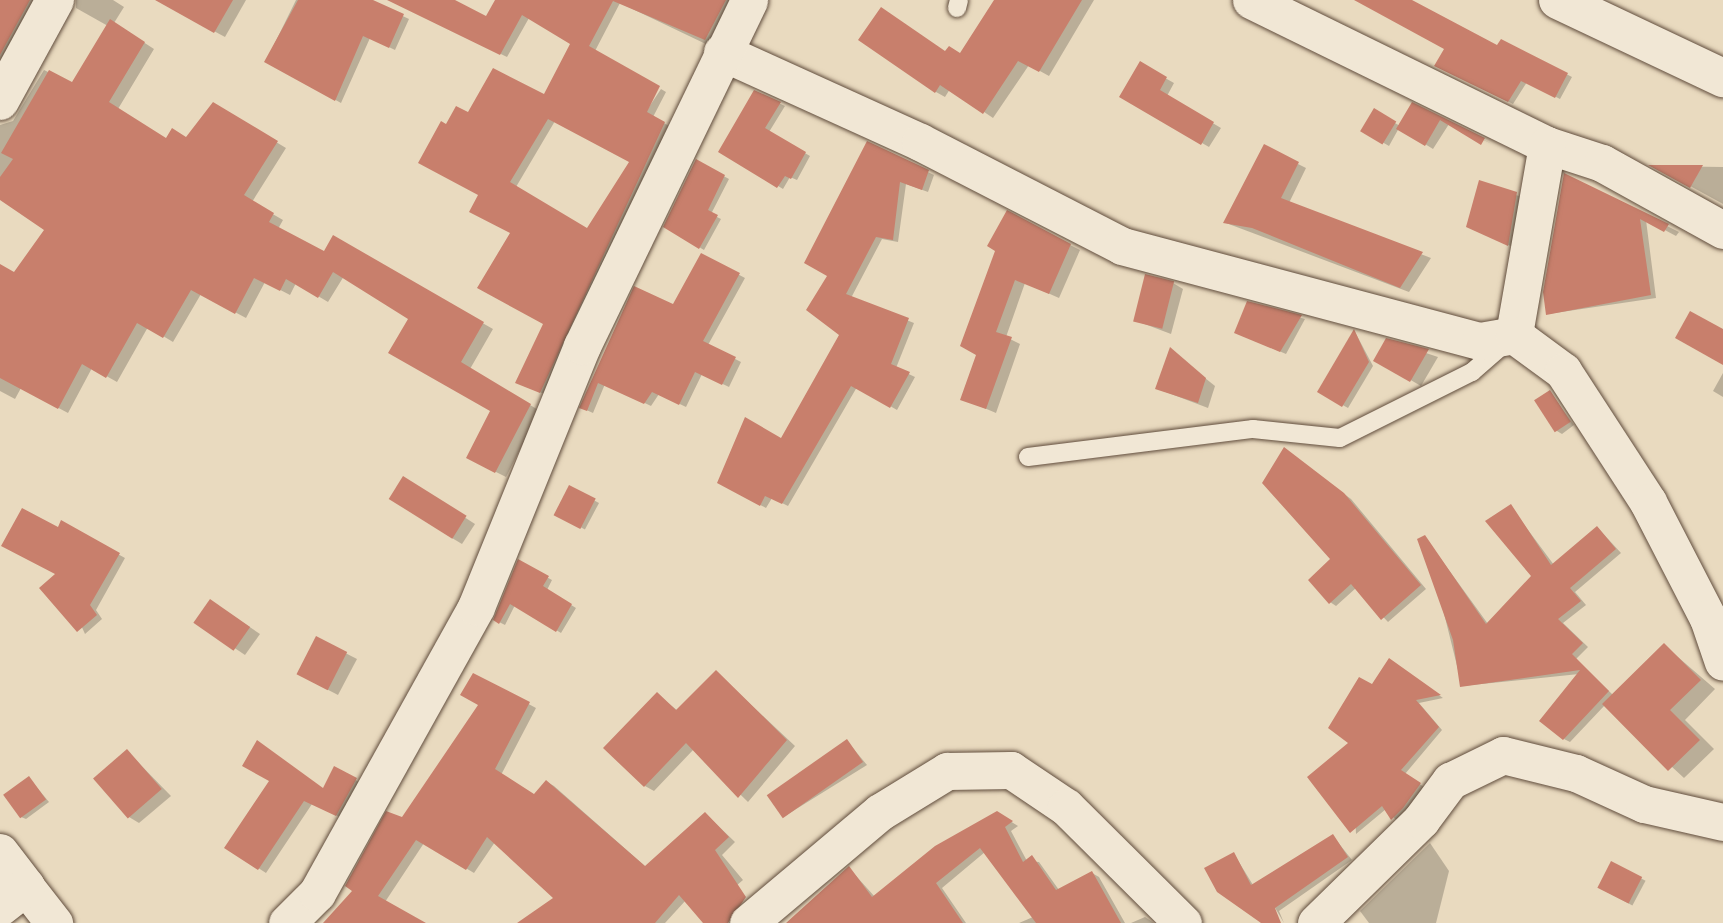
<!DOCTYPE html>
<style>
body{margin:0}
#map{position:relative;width:1723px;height:923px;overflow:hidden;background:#e9dabf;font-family:"IM FELL Double Pica",serif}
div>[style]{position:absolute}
.shadow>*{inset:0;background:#0003;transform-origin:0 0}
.building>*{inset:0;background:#c87f6c;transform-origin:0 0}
.roads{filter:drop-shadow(0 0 2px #604c3c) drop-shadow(0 0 2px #604c3c)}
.service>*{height:18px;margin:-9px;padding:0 9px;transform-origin:9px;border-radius:9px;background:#f1e7d5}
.minor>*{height:37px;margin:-18.5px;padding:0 18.5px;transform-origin:18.5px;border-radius:18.5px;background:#f1e7d5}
.tertiary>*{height:38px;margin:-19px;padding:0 19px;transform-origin:19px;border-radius:19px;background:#f1e7d5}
.secondary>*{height:38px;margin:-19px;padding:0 19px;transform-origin:19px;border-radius:19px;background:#f1e7d5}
span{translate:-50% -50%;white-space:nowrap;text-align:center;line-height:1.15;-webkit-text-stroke:5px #f1e7d5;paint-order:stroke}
</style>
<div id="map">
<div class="shadow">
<div style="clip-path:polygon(0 0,46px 0,0 80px)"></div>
<div style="clip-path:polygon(76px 0,113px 0,124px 7px,114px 23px,154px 49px,118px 109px,167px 140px,187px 139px,213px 104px,286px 148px,252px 202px,283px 220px,278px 229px,324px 254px,333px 238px,493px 329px,470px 369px,540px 411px,506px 477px,478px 463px,492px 410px,410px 318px,344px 276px,328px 302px,296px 283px,290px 295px,265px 282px,246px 318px,201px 294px,173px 342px,148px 327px,117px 382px,92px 368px,68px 413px,21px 388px,15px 399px,0 391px,0 266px,15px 274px,47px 230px,0 198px,0 125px,13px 121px,44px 70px,73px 84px,108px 26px,76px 8px)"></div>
<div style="clip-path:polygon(156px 0,246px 0,225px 37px)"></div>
<div style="clip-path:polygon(296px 0,369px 0,409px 19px,395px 50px,370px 38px,341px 103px,266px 61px)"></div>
<div style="clip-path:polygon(evenodd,390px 0,451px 0,487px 18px,497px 0,733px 0,710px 46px,620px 3px,595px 51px,641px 119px,661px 89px,666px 92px,653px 117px,671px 127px,547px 395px,524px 386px,545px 324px,512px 233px,480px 195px,447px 126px,469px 114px,545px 96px,573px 43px,529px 18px,507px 57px,390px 0,555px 121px,632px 162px,587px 230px,516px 187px,555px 121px)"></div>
<div style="clip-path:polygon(996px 0,1094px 0,1049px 76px,1029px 65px,993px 118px,950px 89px,945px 97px,936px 92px,861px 40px,961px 55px)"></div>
<div style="clip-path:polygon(1396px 0,1409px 0,1498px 48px,1502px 41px,1572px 77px,1560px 99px,1527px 82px,1513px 104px,1436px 65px,1446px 48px)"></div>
<div style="clip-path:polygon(1140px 64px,1174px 83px,1167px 96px,1221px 128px,1209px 147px,1121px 97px)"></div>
<div style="clip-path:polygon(755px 92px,785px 106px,769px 132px,810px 156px,797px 180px,790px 177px,783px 189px,720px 151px)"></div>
<div style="clip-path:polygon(1413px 104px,1484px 140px,1492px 144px,1449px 124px,1433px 149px,1399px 128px,1389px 146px,1363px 131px,1375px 111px,1400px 126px)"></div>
<div style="clip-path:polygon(868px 143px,934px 175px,928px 192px,906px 184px,898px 242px,882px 239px,851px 298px,914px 323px,896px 368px,915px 377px,897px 410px,857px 387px,788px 506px,772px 498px,766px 508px,719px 482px,782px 440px,842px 334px,829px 275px)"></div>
<div style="clip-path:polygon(696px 161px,729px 179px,711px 214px,721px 219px,704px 250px,665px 227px)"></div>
<div style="clip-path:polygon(1298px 164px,1306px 168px,1289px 203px,1431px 258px,1409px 292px,1226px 223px)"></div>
<div style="clip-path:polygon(1655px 166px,1723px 167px,1723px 204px,1659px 169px)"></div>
<div style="clip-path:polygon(1565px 175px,1679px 232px,1676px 236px,1646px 220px,1656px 298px,1548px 314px)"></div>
<div style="clip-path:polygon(1480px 183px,1522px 197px,1513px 247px,1472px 229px)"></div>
<div style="clip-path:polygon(1070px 245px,1080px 250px,1059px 298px,1025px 283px,1006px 337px,1020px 344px,996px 413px,963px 399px,978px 354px,998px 250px)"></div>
<div style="clip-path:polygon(702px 255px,745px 278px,708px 345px,741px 362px,729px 387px,702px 374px,686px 407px,659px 394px,651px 406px,605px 384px,593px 413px,582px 408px,635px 288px,674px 306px)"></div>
<div style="clip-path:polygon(1173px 283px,1183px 289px,1171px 334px,1134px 320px)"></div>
<div style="clip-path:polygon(1248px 303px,1305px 319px,1286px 354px,1241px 335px)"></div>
<div style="clip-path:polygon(1355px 332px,1373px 366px,1348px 408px,1319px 392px)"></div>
<div style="clip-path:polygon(1387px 340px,1438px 357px,1421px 386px,1376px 360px)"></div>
<div style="clip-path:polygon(1170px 350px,1215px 386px,1208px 408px,1158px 389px)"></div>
<div style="clip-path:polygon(1723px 373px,1723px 397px,1713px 391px)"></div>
<div style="clip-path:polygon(1550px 392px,1574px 425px,1562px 434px,1557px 431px)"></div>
<div style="clip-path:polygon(1289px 453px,1351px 499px,1426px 589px,1388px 622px,1356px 588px,1336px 606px,1330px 602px,1333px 560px)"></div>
<div style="clip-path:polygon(413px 484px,475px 524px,462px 544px,452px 538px)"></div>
<div style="left:569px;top:487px;width:34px;height:30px;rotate:28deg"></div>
<div style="clip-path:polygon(1511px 507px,1554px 565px,1598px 528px,1621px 553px,1575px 592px,1586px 605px,1563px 623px,1588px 647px,1576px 659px,1613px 695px,1664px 645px,1715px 689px,1685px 720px,1714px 749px,1684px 778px,1605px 705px,1570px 742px,1564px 739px,1579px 674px,1462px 686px,1425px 537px,1488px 624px,1533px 576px)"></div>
<div style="clip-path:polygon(62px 523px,125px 558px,96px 610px,102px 619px,85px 634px,58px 574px)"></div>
<div style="clip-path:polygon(519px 562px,552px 580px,547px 590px,576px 608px,561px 633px,515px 605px,505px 625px,495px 620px)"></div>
<div style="clip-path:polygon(220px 607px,260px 634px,245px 655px,196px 622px)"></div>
<div style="clip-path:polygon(316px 638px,357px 659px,338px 695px,309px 680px)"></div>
<div style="clip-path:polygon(1394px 663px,1443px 698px,1419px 703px,1442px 730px,1405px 774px,1424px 787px,1397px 821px,1386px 809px,1356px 834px,1351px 743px)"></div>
<div style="clip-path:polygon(716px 672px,795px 746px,748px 802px,694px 749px,654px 791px,645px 786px,657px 694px,678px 711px)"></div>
<div style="clip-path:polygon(474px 675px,536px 708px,501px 775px,535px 796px,547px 782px,554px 786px,646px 867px,706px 814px,735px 842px,722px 855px,743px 880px,702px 915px,686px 900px,665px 923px,520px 923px,555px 898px,495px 842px,474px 873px,424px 843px,385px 902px,423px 923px,325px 923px,355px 890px,481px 705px)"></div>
<div style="clip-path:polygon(847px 741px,867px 765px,785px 816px)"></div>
<div style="clip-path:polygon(127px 751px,171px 796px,139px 823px,129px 817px)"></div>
<div style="clip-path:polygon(335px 769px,363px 784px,344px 819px,312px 804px,266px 873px,227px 848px,271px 781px,324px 790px)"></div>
<div style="clip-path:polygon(29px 778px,49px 802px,26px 819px,21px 817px)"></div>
<div style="clip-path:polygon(997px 813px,1018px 826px,1011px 831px,1027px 861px,1039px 862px,1059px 890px,1092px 873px,1099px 877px,1125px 923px,1019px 923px,1033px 917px,985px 852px,942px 888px,966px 923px,801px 923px,849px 868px,875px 897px)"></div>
<div style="clip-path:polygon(1333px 836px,1352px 860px,1279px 911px,1284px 923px,1271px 901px,1279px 923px,1264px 923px,1234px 854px,1253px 885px)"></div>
<div style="clip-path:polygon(1430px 843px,1449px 871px,1436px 923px,1369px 923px,1360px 911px)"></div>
<div style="left:1612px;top:863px;width:38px;height:28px;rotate:28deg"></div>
<div style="clip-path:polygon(1145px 917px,1154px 923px,1131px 923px)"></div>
</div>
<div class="building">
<div style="clip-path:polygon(0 0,30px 0,0 55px)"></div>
<div style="clip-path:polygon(155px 0,233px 0,214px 33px)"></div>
<div style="clip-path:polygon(298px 0,373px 0,404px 14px,389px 48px,363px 36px,335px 101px,264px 62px)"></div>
<div style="clip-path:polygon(evenodd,387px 0,455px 0,486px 16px,495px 0,726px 0,705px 40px,613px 1px,589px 46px,660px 86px,647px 112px,665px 122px,540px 393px,515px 383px,543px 324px,477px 288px,510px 233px,469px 212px,478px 195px,418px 163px,441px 121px,446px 124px,456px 106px,468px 112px,493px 68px,544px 94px,570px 44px,522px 15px,500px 55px,387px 0,548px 119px,629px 162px,587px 228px,510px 182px,548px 119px)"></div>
<div style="clip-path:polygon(994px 0,1082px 0,1039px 72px,1018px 61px,983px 114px,940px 85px,935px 93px,858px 40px,881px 7px,945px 51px,949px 46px,960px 53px)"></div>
<div style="clip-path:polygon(1354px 0,1412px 0,1497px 45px,1501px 39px,1568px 73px,1555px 98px,1521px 81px,1508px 102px,1434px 66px,1444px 49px)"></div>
<div style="clip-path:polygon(110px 19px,145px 42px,109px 102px,166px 138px,172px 128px,186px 137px,213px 102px,278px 141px,244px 195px,274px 213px,269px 222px,324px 251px,333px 235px,484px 322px,461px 362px,531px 404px,495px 473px,466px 458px,490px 411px,388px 353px,408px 319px,333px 272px,318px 298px,286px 279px,280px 291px,254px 278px,235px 314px,191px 290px,163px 338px,137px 323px,106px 378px,82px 364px,58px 409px,0 378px,0 264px,14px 272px,44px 230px,0 200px,0 177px,13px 159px,1px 153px,49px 70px,72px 82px)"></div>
<div style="clip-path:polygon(1140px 61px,1167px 77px,1160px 90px,1214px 122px,1201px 145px,1119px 97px)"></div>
<div style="clip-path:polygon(754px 90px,781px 102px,765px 128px,806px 152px,791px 179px,785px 176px,777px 188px,718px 152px)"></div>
<div style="clip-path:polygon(1412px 102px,1485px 138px,1481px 145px,1440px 120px,1425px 146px,1396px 129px)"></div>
<div style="left:1374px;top:108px;width:26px;height:27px;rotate:31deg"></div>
<div style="clip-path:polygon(867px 141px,929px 170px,922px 190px,900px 182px,893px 240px,876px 237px,846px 294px,909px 318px,891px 364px,910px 372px,890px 408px,851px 386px,782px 504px,765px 496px,760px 506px,717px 483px,745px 417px,781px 438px,839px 335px,806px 310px,827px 276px,804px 263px)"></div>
<div style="clip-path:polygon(1264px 144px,1299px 162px,1281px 198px,1423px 252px,1400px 288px,1252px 228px,1223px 223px)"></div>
<div style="clip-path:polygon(696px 159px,725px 175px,708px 210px,718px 215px,699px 249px,663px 227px)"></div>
<div style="clip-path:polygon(1648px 165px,1703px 165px,1690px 188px)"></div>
<div style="clip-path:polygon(1564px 173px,1669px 224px,1664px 232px,1640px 219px,1651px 295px,1546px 315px,1543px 292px)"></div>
<div style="clip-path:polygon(1479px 180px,1517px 192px,1508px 246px,1466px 227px)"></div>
<div style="clip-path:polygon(1007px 210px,1071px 244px,1049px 294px,1015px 280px,996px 332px,1012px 337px,986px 409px,960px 400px,976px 355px,960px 346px,995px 251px,987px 246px)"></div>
<div style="clip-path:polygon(701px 253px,740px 273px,703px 341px,736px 357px,722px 385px,695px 372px,679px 405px,652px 392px,644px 404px,598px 383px,587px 411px,579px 408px,634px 286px,673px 304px)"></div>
<div style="left:1145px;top:274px;width:30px;height:49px;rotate:14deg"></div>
<div style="clip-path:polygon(1247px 301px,1302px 315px,1280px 352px,1234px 333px)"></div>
<div style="clip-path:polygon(1690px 311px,1723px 329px,1723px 365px,1675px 338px)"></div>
<div style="clip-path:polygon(1354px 329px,1369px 362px,1342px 407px,1317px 392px)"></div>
<div style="clip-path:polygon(1386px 338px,1429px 349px,1410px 382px,1373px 361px)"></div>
<div style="clip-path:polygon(1170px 347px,1206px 378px,1198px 403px,1155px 389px)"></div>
<div style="left:1550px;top:390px;width:38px;height:19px;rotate:57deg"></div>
<div style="clip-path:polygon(1284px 447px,1344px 493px,1421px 585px,1381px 620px,1351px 584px,1329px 604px,1308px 580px,1330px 559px,1262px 483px)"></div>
<div style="left:403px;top:476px;width:75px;height:27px;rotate:32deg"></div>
<div style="left:569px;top:485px;width:30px;height:34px;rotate:27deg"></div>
<div style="clip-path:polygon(1511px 504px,1551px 565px,1597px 526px,1616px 549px,1570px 588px,1581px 601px,1558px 619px,1583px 643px,1572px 654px,1609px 691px,1563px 740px,1539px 721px,1580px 670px,1460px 687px,1453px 640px,1417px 539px,1425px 535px,1486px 624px,1531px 576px,1485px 521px)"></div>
<div style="clip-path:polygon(22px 508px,58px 527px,61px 520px,120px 553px,90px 605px,97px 615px,77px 632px,39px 588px,55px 574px,1px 546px)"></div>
<div style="clip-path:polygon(518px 559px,549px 576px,543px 586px,572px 604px,556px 632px,510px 604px,499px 624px,493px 620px)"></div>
<div style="left:210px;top:599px;width:49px;height:29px;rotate:35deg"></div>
<div style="left:316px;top:636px;width:35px;height:43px;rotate:27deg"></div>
<div style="clip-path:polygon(1664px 643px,1701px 680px,1670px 710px,1700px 740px,1668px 771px,1602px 704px)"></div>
<div style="clip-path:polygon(1389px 658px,1441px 695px,1416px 700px,1439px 727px,1401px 770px,1421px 783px,1403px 808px,1391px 820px,1382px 806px,1350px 833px,1307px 777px,1348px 743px,1328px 728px,1359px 677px,1372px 684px)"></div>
<div style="clip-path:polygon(716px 670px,787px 740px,738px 798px,686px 743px,644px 787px,603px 748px,657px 692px,676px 710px)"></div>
<div style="clip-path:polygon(473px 673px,530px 702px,495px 769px,534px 794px,546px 780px,645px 866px,705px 812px,729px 837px,715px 850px,746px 897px,728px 923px,703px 923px,679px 895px,655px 923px,517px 923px,553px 898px,487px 837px,466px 870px,416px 840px,378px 896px,426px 923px,323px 923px,352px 891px,345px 886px,386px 811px,402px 817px,478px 705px,460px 695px)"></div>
<div style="left:847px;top:739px;width:28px;height:98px;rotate:55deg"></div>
<div style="clip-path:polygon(257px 740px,323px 788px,334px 766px,357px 778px,336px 816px,304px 801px,258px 870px,224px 848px,269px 781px,242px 766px)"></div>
<div style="left:127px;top:749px;width:53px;height:45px;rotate:49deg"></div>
<div style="left:29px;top:776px;width:29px;height:32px;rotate:54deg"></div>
<div style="clip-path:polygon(997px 811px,1013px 821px,1005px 827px,1023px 862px,1032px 855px,1056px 890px,1092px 871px,1121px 923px,1036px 923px,980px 848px,936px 883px,963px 923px,786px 923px,849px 866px,872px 897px,935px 846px)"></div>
<div style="clip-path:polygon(1333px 834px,1348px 857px,1275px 908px,1281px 923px,1261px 923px,1217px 892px,1204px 868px,1234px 852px,1251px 885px)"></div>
<div style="left:1611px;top:861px;width:35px;height:30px;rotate:27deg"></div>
</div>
<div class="roads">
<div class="service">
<div style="left:957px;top:8px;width:8px;rotate:-76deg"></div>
<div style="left:1028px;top:457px;width:227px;rotate:-7.1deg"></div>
<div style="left:1253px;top:429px;width:87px;rotate:5.9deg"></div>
<div style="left:1340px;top:438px;width:148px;rotate:-26.6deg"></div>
<div style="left:1472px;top:372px;width:43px;rotate:-41.2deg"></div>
</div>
<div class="minor">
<div style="left:1251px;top:0;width:330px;rotate:26.1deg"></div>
<div style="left:1547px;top:145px;width:58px;rotate:18.1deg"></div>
<div style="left:1602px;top:163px;width:138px;rotate:29deg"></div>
<div style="left:722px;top:52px;width:217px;rotate:24.4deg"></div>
<div style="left:920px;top:142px;width:227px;rotate:27.2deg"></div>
<div style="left:1122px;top:246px;width:370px;rotate:14.9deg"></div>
<div style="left:1480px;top:341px;width:35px;rotate:-10deg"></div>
<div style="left:1547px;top:145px;width:193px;rotate:99.9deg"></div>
<div style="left:1514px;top:335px;width:61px;rotate:36.3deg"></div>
<div style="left:1563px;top:371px;width:156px;rotate:57deg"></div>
<div style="left:1648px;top:502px;width:131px;rotate:62.7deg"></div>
<div style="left:1708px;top:618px;width:46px;rotate:71.2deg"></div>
<div style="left:26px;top:887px;width:46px;rotate:52.1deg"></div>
<div style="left:287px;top:923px;width:42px;rotate:-45deg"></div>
<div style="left:317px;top:893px;width:327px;rotate:-60.9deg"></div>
<div style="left:476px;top:607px;width:282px;rotate:-67.9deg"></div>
<div style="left:582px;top:346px;width:384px;rotate:-64.2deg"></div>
<div style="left:748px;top:923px;width:172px;rotate:-40.1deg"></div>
<div style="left:880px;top:812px;width:79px;rotate:-31.5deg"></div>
<div style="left:947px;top:771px;width:64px;rotate:-0.9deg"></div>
<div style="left:1011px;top:770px;width:66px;rotate:33.9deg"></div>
<div style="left:1066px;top:807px;width:165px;rotate:44.8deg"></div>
<div style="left:1316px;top:923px;width:147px;rotate:-44.4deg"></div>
<div style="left:1421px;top:820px;width:49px;rotate:-53.4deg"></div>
<div style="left:1450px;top:781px;width:59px;rotate:-26.1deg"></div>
<div style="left:1503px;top:755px;width:75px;rotate:13.9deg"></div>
<div style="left:1576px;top:773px;width:75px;rotate:24.5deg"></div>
<div style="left:1644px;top:804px;width:81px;rotate:12.8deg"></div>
</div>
<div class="tertiary">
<div style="left:0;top:101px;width:115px;rotate:-61.4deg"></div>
<div style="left:0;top:853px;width:43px;rotate:52.6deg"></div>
<div style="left:26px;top:887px;width:33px;rotate:142deg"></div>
</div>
<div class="secondary">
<div style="left:1558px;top:0;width:183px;rotate:25.3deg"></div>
</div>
</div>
</div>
